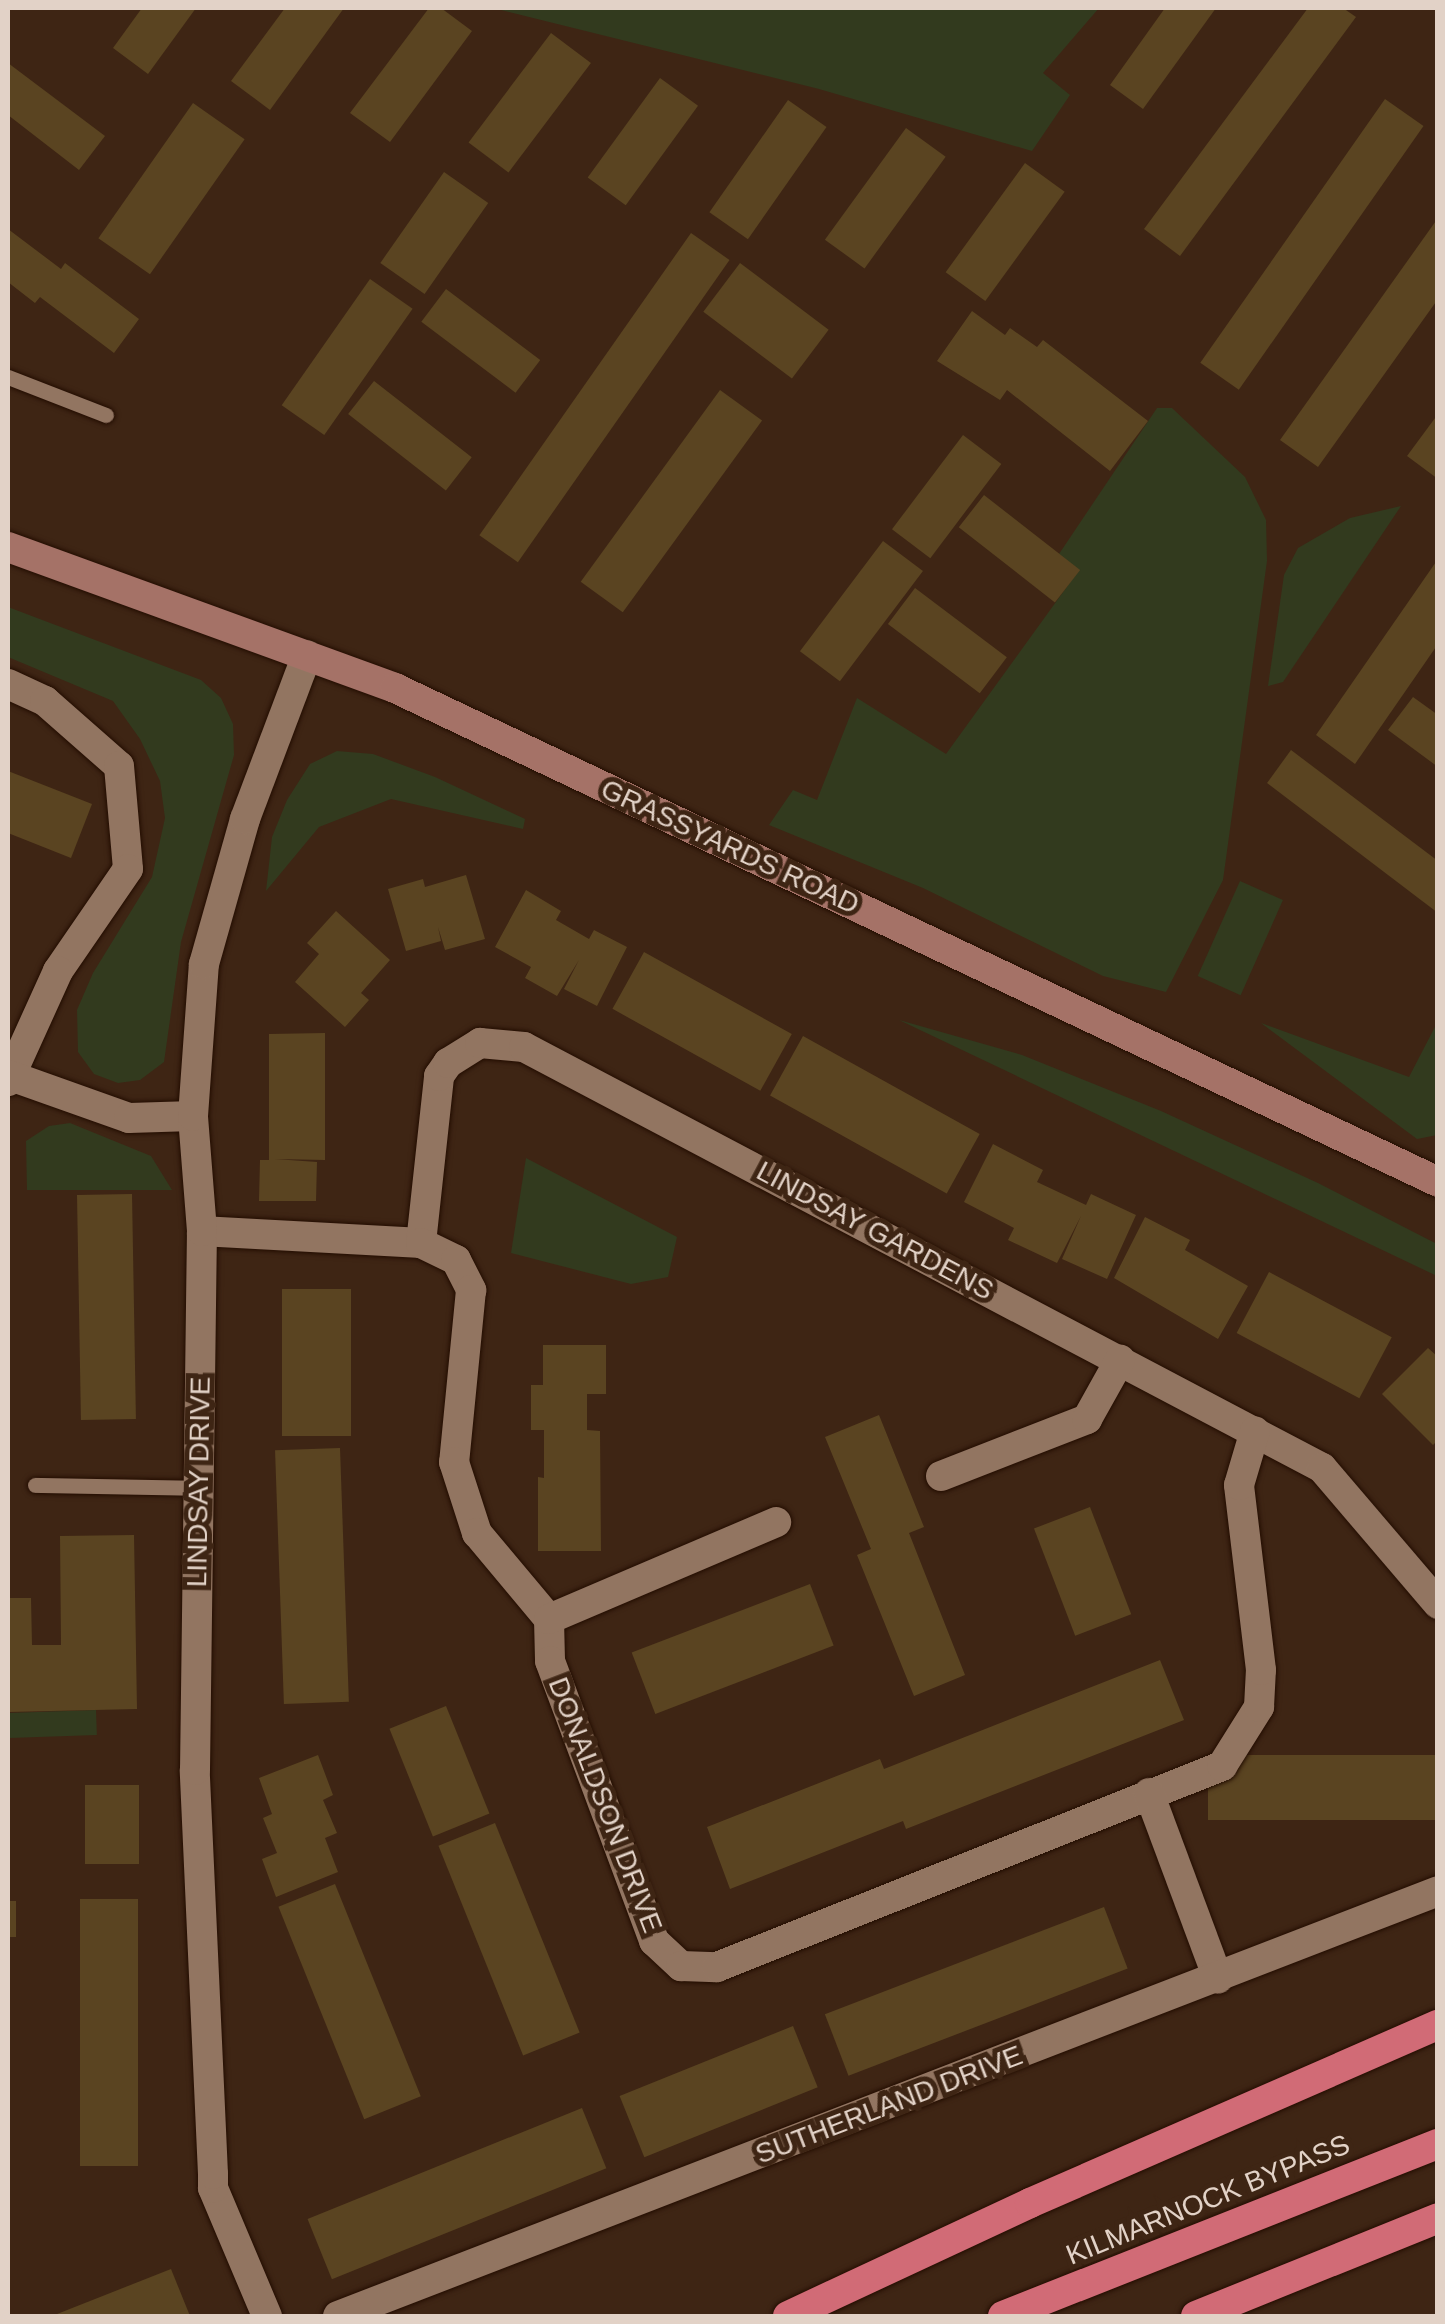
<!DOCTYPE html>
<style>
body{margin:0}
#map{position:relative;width:1445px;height:2324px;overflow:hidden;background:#3e2514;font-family:Helvetica,sans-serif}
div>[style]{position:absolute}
.green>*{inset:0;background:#323a1e;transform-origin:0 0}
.building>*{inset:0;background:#5a4421;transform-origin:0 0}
.roads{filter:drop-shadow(0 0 2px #230d00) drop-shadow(0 0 2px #230d00)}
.lane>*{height:15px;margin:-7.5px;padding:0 7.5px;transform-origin:7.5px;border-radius:7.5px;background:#927561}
.street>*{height:30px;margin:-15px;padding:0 15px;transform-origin:15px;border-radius:15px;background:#927561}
.secondary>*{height:30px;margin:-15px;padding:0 15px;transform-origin:15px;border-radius:15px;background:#a57267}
.highway>*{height:30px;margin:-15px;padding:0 15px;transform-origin:15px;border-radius:15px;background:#d16b76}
span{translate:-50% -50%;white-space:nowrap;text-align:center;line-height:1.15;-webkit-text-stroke:10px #3e2514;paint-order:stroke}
.street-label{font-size:28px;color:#e2d2c7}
.frame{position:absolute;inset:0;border:10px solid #e2d2c7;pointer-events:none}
</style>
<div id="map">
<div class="green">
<div style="clip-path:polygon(493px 8px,1099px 8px,1043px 73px,1070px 95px,1032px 151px,819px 89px)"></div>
<div style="clip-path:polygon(1157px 408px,1172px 408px,1245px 477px,1266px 520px,1267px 561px,1223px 880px,1166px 992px,1103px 976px,923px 888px,769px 825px,793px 790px,817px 800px,857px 698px,946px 754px,1079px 570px,1059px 554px)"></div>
<div style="clip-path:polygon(1401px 506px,1283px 682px,1268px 686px,1284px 575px,1298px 548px,1350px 518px)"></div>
<div style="clip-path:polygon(8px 607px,201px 680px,221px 698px,233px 724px,234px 755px,181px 942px,164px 1062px,140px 1080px,118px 1083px,94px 1074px,78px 1052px,77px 1010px,93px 973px,152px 877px,165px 818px,160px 781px,140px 739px,113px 701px,8px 657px)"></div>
<div style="clip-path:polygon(337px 751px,373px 754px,435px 777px,525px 819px,523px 829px,391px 799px,319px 827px,266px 891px,272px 837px,287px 800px,310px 764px)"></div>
<div style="left:1240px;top:881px;width:47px;height:104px;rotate:24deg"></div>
<div style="clip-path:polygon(899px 1020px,1022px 1055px,1161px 1111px,1318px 1183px,1437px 1244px,1437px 1276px)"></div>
<div style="clip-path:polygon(1261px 1023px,1409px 1077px,1437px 1023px,1437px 1135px,1417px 1139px)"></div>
<div style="clip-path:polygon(70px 1123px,151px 1156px,172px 1190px,27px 1190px,26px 1141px,49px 1126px)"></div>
<div style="clip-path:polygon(526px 1158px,677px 1237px,668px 1277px,631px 1284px,511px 1253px)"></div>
<div style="left:96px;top:1710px;width:25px;height:88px;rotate:88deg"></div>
</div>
<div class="building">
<div style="clip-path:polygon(142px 8px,196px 8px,148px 74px,113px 48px)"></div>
<div style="clip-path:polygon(285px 8px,344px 8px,270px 110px,231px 81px)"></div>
<div style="clip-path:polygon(429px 8px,441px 8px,472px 31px,390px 142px,350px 113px)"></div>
<div style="clip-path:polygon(1165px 8px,1216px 8px,1143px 109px,1110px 85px)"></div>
<div style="clip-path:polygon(1308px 8px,1343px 8px,1356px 17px,1180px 256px,1144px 229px)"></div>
<div style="left:551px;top:33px;width:50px;height:137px;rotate:37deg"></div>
<div style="clip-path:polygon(8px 63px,105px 136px,79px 170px,8px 115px)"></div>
<div style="left:660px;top:78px;width:47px;height:123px;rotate:36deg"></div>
<div style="left:1385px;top:99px;width:47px;height:322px;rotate:35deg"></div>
<div style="left:788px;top:100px;width:47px;height:137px;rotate:35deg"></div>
<div style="left:193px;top:103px;width:63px;height:165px;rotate:35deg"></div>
<div style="left:906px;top:128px;width:49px;height:138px;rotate:36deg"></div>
<div style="left:1025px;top:163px;width:49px;height:135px;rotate:36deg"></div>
<div style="left:444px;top:172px;width:54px;height:111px;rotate:35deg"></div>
<div style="clip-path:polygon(1438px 218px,1438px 299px,1318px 467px,1280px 440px)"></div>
<div style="clip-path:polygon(8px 229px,61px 269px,65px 263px,139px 319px,114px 353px,40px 297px,35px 303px,8px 282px)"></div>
<div style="left:691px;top:233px;width:47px;height:369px;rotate:35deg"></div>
<div style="left:740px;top:263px;width:111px;height:61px;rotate:37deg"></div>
<div style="left:370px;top:279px;width:52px;height:154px;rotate:35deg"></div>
<div style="left:446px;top:289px;width:118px;height:41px;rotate:37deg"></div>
<div style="clip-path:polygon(972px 311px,1005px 335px,1010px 328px,1037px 347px,1043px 340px,1148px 421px,1110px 471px,1007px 390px,1000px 400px,937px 361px)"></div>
<div style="left:374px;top:381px;width:124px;height:42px;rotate:38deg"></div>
<div style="left:720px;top:390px;width:52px;height:237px;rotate:36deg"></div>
<div style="clip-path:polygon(1438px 414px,1438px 479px,1407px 456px)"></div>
<div style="left:963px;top:435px;width:48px;height:118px;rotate:37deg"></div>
<div style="left:984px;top:495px;width:122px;height:41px;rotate:38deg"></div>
<div style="left:883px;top:541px;width:50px;height:138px;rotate:37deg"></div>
<div style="clip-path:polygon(1438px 559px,1438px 644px,1355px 764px,1316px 735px)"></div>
<div style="left:915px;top:588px;width:115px;height:45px;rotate:37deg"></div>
<div style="clip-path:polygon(1413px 697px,1438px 715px,1438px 767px,1388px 730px)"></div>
<div style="clip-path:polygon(1291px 750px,1438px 861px,1438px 913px,1267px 783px)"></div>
<div style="clip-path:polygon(8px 771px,92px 804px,71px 858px,8px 833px)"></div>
<div style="clip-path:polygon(466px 875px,485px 939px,445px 950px,438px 927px,441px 941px,406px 951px,388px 889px,423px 879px,425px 887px)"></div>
<div style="clip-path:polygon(526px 890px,561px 911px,556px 920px,589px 939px,594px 930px,627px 947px,597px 1006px,564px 989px,579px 960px,557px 996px,525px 978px,531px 967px,495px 947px)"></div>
<div style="clip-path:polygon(336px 911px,390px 960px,361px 993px,369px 1000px,345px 1027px,295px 982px,319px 954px,307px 943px)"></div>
<div style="left:644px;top:952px;width:169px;height:65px;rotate:29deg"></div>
<div style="clip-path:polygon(325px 1033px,325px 1160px,275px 1159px,317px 1162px,316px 1201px,259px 1201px,260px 1160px,269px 1160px,269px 1034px)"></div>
<div style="left:803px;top:1036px;width:202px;height:68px;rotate:29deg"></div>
<div style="clip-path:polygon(993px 1144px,1043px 1170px,1037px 1182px,1086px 1205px,1091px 1194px,1136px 1215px,1107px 1279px,1062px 1259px,1081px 1216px,1057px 1263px,1008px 1240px,1014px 1228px,964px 1202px)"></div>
<div style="left:132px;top:1194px;width:225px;height:55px;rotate:89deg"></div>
<div style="clip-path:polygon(1145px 1217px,1190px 1240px,1185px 1250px,1248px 1286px,1218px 1339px,1114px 1278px)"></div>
<div style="left:1269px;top:1272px;width:139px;height:69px;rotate:28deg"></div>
<div style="left:282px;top:1289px;width:69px;height:147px"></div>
<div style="clip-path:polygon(543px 1345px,606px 1345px,606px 1394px,587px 1394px,587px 1430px,600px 1431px,601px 1551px,538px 1551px,538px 1477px,544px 1478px,544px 1430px,531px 1430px,531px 1385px,543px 1385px)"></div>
<div style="clip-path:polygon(1428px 1348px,1438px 1357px,1438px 1440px,1433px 1445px,1382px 1394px)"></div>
<div style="clip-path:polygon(879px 1415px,924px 1527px,909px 1533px,965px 1675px,914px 1696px,857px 1555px,871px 1549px,825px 1437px)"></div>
<div style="left:340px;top:1448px;width:254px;height:65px;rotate:88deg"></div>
<div style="left:1090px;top:1507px;width:115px;height:60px;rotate:69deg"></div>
<div style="clip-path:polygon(134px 1535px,137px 1709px,8px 1712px,8px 1598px,31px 1598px,32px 1645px,61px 1645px,60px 1536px)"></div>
<div style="left:810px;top:1584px;width:66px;height:191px;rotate:69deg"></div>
<div style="clip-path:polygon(1160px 1660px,1184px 1720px,906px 1829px,903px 1821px,730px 1889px,707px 1827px,880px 1759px,884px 1769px)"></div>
<div style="left:446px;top:1706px;width:116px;height:61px;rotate:68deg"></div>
<div style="clip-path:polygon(318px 1755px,333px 1795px,323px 1800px,337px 1833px,325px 1838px,338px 1872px,276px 1897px,262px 1859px,277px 1853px,263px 1818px,272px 1814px,259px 1778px)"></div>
<div style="left:1438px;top:1755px;width:65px;height:230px;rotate:90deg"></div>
<div style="left:85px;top:1785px;width:54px;height:79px"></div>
<div style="left:495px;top:1823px;width:226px;height:61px;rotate:68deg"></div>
<div style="left:335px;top:1884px;width:229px;height:61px;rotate:68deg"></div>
<div style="left:80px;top:1899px;width:58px;height:267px"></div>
<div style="left:8px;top:1901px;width:8px;height:36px"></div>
<div style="left:1104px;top:1907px;width:66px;height:299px;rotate:69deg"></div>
<div style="left:793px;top:2026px;width:66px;height:187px;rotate:68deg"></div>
<div style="left:582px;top:2108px;width:65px;height:296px;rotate:68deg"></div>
<div style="clip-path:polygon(171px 2269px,190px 2316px,52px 2316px)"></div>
</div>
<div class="roads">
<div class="lane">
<div style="left:8px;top:377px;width:105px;rotate:21.2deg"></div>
<div style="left:35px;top:1485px;width:164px;rotate:1deg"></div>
</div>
<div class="street">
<div style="left:8px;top:684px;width:41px;rotate:24.7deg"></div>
<div style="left:45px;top:701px;width:98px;rotate:41.3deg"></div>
<div style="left:119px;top:766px;width:103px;rotate:85deg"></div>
<div style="left:128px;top:869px;width:124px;rotate:124.5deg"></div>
<div style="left:58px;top:971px;width:121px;rotate:114.4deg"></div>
<div style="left:8px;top:1075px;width:128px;rotate:19.6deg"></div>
<div style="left:129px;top:1118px;width:64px;rotate:-1.8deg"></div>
<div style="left:202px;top:1231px;width:219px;rotate:3.1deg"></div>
<div style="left:421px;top:1243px;width:168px;rotate:-83.8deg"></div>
<div style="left:439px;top:1076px;width:16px;rotate:-55deg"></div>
<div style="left:448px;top:1063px;width:38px;rotate:-32deg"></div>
<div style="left:480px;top:1043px;width:44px;rotate:5.2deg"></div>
<div style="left:524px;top:1047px;width:902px;rotate:27.81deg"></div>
<div style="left:1322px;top:1468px;width:179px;rotate:49.5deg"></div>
<div style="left:421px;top:1243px;width:39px;rotate:26deg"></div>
<div style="left:456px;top:1260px;width:34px;rotate:63deg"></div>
<div style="left:471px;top:1290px;width:173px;rotate:95.6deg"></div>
<div style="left:454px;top:1462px;width:75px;rotate:72.1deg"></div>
<div style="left:477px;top:1533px;width:112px;rotate:50.1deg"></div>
<div style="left:941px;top:1476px;width:157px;rotate:-21.3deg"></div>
<div style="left:1087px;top:1419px;width:68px;rotate:-60.8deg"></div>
<div style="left:549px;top:1619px;width:42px;rotate:88.6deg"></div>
<div style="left:550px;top:1661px;width:299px;rotate:69.6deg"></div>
<div style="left:654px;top:1941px;width:37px;rotate:43deg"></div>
<div style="left:681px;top:1966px;width:36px;rotate:2deg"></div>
<div style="left:717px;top:1967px;width:544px;rotate:-21.7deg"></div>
<div style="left:1222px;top:1766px;width:70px;rotate:-57.9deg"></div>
<div style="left:1259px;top:1707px;width:37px;rotate:-87deg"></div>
<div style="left:1261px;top:1670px;width:186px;rotate:-96.8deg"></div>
<div style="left:1239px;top:1485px;width:56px;rotate:-73.5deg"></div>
<div style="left:549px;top:1619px;width:247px;rotate:-23.1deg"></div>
<div style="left:1149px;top:1793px;width:198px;rotate:69.6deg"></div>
<div style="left:267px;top:2316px;width:139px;rotate:-112.9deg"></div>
<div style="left:213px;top:2188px;width:14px;rotate:-90deg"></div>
<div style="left:213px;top:2174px;width:404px;rotate:-92.6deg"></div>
<div style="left:195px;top:1770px;width:539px;rotate:-89.26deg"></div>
<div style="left:202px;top:1231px;width:115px;rotate:-94.5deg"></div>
<div style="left:193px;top:1116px;width:152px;rotate:-85.9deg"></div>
<div style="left:204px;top:964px;width:151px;rotate:-74.2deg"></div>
<div style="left:245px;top:819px;width:175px;rotate:-69.3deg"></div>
<div style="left:338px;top:2316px;width:1179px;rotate:-21.12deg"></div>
</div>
<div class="secondary">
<div style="left:8px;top:547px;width:412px;rotate:20deg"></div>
<div style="left:395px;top:688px;width:1154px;rotate:25.34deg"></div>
</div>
<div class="highway">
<div style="left:788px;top:2316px;width:267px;rotate:-25deg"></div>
<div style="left:1030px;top:2203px;width:445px;rotate:-23.6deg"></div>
<div style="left:1003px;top:2316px;width:468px;rotate:-21.6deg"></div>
<div style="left:1196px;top:2316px;width:261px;rotate:-22deg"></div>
</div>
</div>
<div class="street-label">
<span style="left:730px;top:847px;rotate:25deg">GRASSYARDS ROAD</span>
<span style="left:875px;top:1231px;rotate:28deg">LINDSAY GARDENS</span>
<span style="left:199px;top:1482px;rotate:-89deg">LINDSAY DRIVE</span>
<span style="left:605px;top:1805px;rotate:69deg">DONALDSON DRIVE</span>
<span style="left:889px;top:2105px;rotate:-21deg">SUTHERLAND DRIVE</span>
<span style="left:1208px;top:2200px;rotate:-22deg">KILMARNOCK BYPASS</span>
</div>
<div class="frame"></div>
</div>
